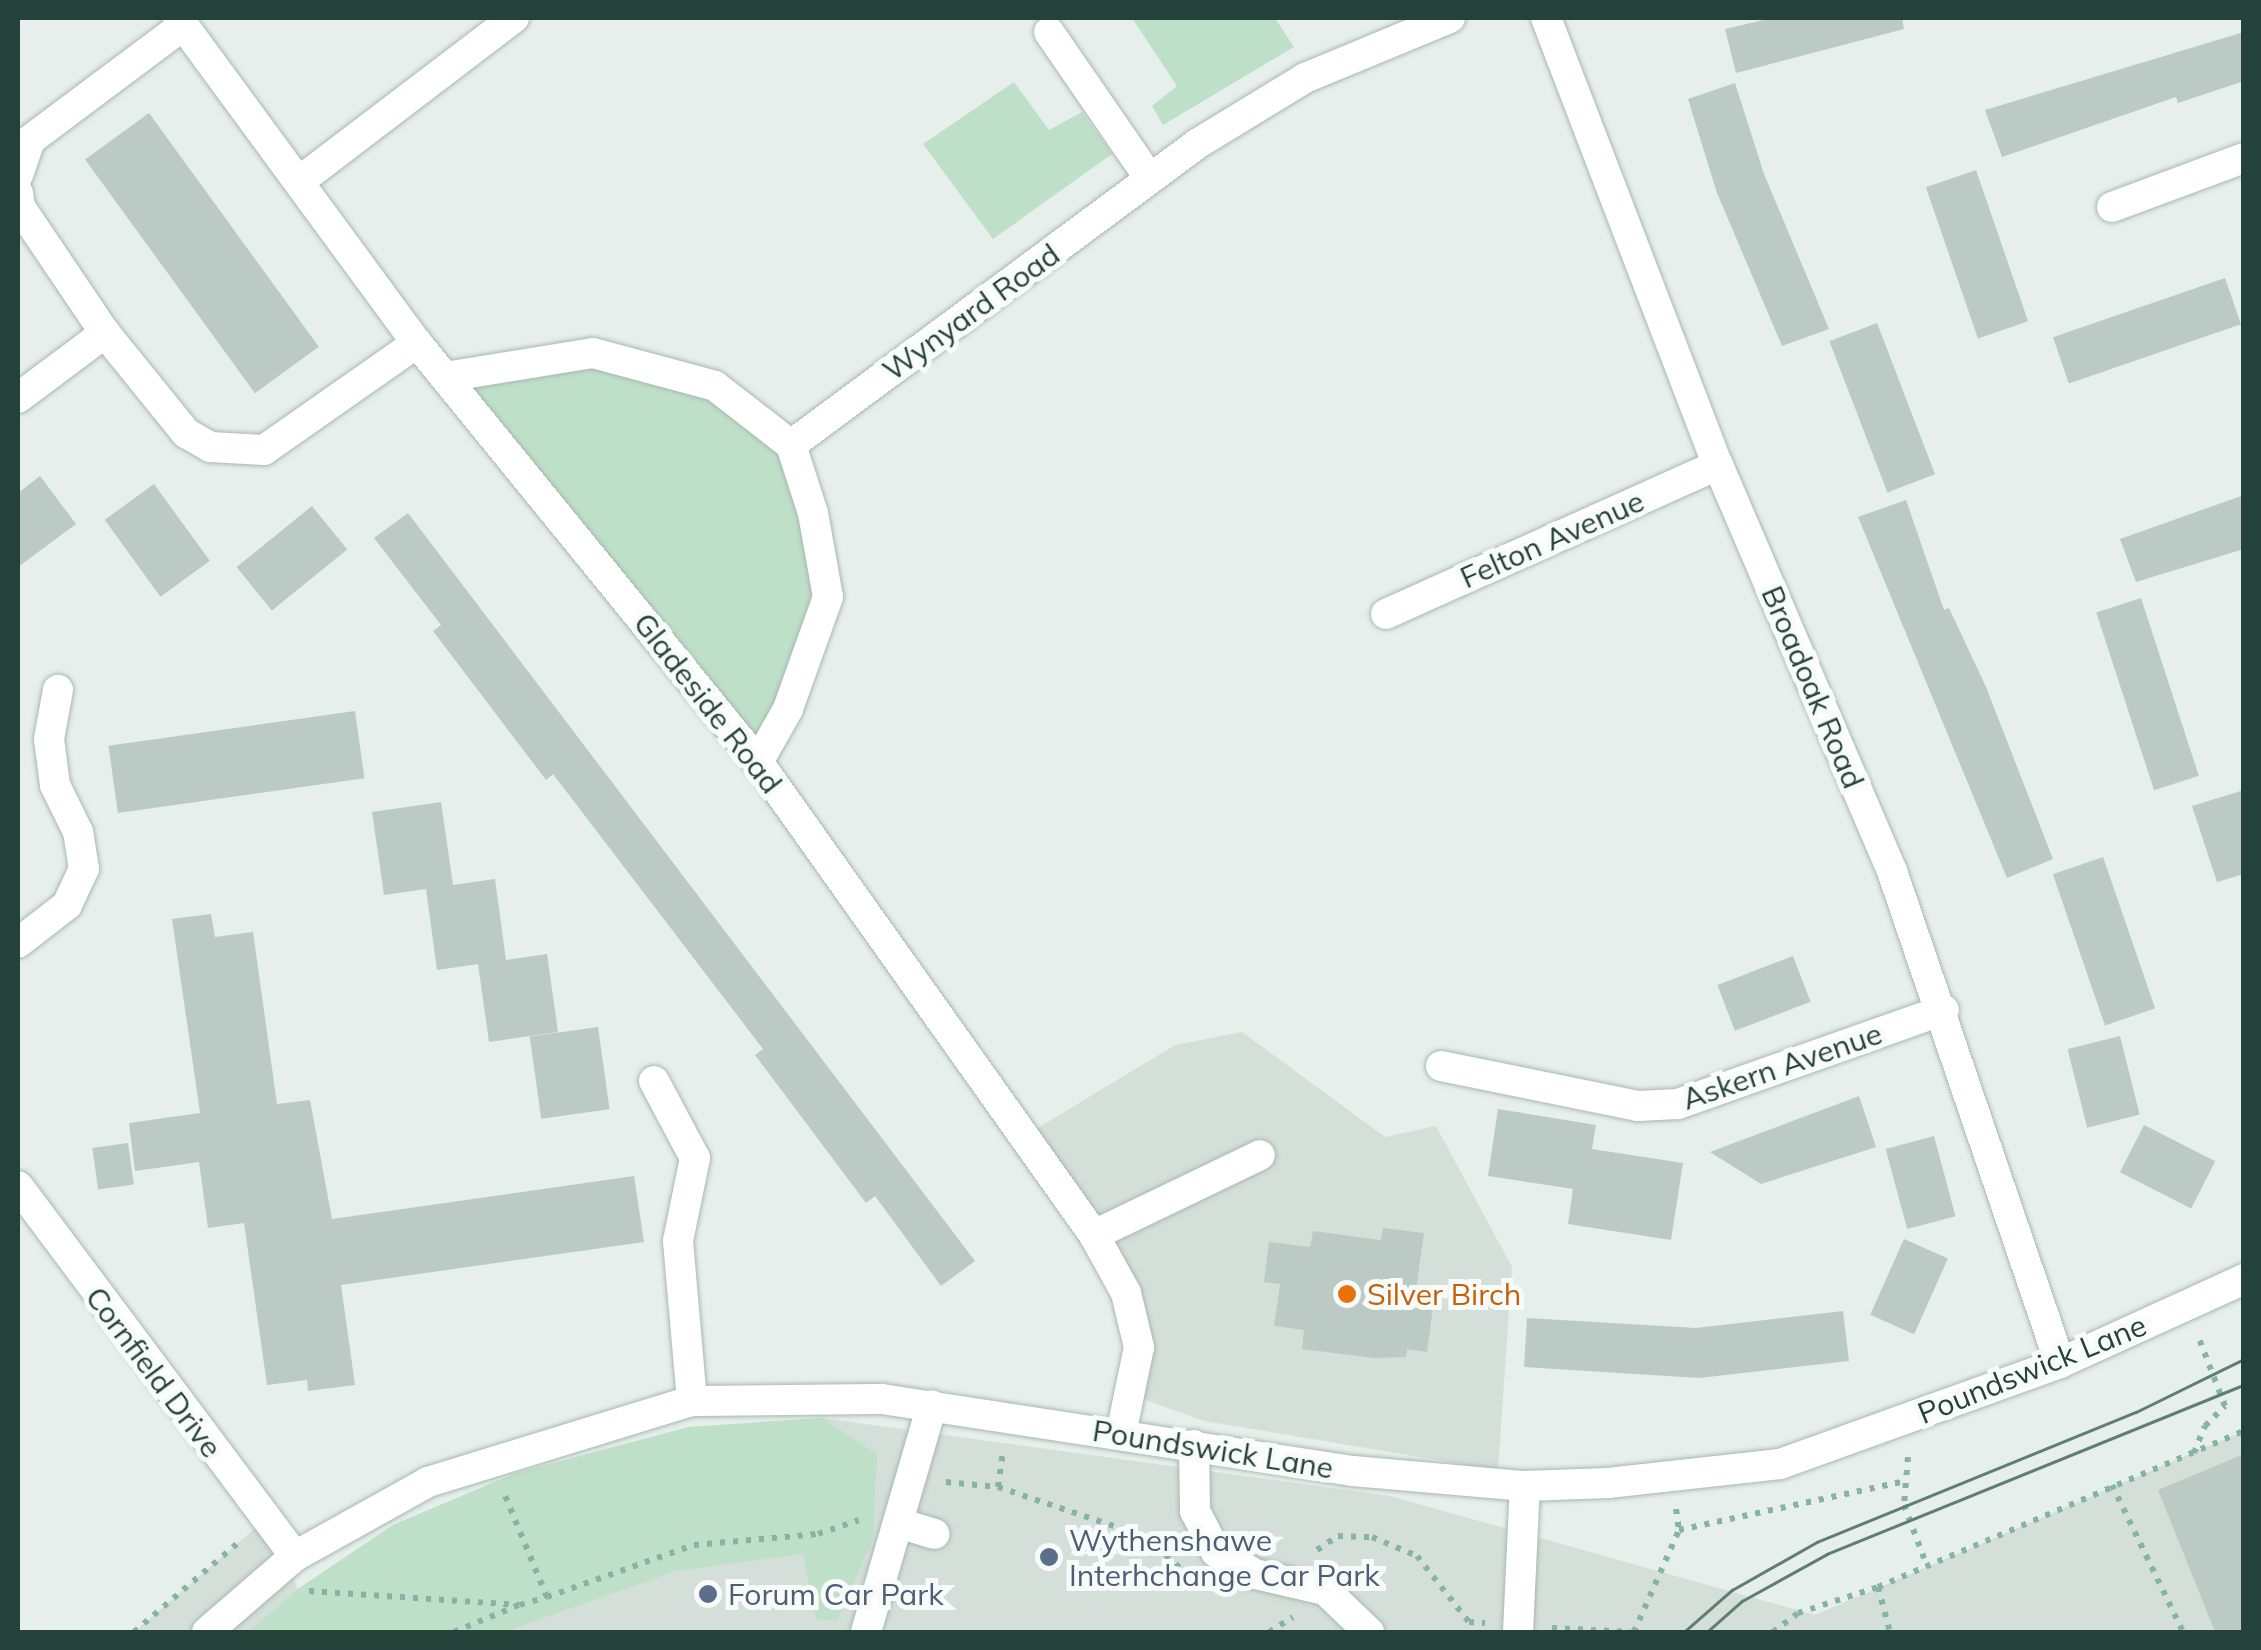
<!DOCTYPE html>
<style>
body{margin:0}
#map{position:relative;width:2261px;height:1650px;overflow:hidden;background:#e6efeb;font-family:Mulish,sans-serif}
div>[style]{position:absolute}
.built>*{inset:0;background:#d4dfda}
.green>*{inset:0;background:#bfe0c8}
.building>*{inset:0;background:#bbcac4;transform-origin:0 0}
.path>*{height:6px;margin-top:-3px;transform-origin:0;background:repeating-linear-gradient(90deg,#86b3a5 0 5px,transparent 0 13px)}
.roads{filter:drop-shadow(0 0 2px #a8b8b2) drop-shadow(0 0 2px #a8b8b2)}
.minor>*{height:30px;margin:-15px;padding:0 15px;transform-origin:15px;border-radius:15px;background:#fff}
.tram>*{height:2.5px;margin:-1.25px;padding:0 1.25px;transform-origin:1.25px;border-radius:1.25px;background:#5f7d75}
.dots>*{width:28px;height:28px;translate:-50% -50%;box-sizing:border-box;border:5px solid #f7fbf9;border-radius:50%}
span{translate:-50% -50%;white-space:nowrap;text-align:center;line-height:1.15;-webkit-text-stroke:10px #f7fbf9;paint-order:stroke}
.street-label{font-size:30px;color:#24423a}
.food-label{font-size:30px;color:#c56008}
.left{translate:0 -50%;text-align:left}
.service-label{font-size:30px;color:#4e5e75}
.frame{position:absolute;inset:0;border:20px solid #24423a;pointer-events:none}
</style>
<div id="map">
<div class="built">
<div style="clip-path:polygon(1242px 1032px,1385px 1137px,1436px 1126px,1512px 1267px,1498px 1470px,1204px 1421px,1129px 1394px,1126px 1293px,1023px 1137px,1175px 1045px)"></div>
<div style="clip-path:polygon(822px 1418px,1390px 1496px,1815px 1615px,2243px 1431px,2243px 1632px,134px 1632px,266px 1519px,298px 1589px,393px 1525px,516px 1473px,689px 1427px)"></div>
</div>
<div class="green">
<div style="clip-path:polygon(1132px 18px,1275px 18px,1294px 47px,1163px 125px,1152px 106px,1177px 86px)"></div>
<div style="clip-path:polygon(1014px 82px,1049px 130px,1082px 112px,1112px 154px,993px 239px,923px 144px)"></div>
<div style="clip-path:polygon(593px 353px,654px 366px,791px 445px,828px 597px,758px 762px,445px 377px)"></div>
<div style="clip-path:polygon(822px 1418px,877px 1454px,873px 1539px,837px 1621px,816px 1619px,803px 1554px,676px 1571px,504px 1632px,248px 1632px,298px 1589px,393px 1525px,516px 1473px,689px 1427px)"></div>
</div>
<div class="building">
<div style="clip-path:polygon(1772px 18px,1902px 18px,1904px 29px,1736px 73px,1725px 29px)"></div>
<div style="clip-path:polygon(2244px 32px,2244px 81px,2178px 103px,2176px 97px,2002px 157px,1985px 110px)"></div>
<div style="clip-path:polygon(1735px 83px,1764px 174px,1829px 329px,1782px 346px,1717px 193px,1688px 99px)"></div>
<div style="left:149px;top:113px;width:289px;height:79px;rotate:54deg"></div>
<div style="left:1976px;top:170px;width:160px;height:53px;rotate:71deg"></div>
<div style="left:2225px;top:278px;width:49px;height:182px;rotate:71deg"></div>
<div style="left:1877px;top:323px;width:162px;height:51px;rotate:69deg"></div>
<div style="clip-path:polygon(40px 476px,76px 524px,18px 567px,18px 493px)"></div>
<div style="left:154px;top:484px;width:95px;height:61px;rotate:54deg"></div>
<div style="clip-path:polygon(2244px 495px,2244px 549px,2136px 582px,2120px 539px)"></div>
<div style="clip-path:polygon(1906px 500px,1944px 610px,1949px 608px,1986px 687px,2053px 859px,2007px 878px,1858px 517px)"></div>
<div style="left:312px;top:506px;width:56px;height:97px;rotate:51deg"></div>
<div style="clip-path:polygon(408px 513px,975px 1261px,941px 1286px,875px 1196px,866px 1203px,755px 1055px,763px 1049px,553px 774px,546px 780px,433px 631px,441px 625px,374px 538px)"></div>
<div style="left:2141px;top:598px;width:187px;height:47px;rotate:72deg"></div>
<div style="left:355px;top:711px;width:68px;height:249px;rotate:82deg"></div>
<div style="clip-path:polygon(2244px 790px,2244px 874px,2217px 882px,2192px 806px)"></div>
<div style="clip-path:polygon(441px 802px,453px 885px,495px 879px,506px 960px,547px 954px,558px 1032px,489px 1042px,478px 964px,437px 970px,426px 889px,384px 895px,372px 812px)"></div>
<div style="left:2103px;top:857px;width:160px;height:53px;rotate:71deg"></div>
<div style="clip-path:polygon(211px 914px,215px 937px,253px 932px,277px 1104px,310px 1100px,332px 1219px,634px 1176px,644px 1242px,341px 1285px,355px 1385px,308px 1391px,307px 1380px,267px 1385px,244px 1223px,208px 1228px,199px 1162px,135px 1171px,129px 1123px,200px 1113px,172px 919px)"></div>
<div style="left:1793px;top:956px;width:49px;height:81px;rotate:69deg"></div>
<div style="left:598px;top:1027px;width:83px;height:69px;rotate:82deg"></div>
<div style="left:2120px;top:1036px;width:81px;height:54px;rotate:76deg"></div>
<div style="clip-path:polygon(1859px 1096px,1876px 1147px,1761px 1184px,1710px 1152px)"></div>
<div style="clip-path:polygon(1498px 1109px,1596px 1125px,1592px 1149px,1683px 1163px,1671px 1240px,1568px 1224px,1573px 1189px,1488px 1176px)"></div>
<div style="left:2144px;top:1125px;width:80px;height:53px;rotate:27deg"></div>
<div style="left:1934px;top:1136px;width:83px;height:50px;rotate:75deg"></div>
<div style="left:128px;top:1143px;width:42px;height:36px;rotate:82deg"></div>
<div style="clip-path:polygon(1383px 1228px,1424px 1233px,1414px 1304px,1433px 1307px,1427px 1352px,1407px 1349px,1406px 1357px,1375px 1358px,1302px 1349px,1304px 1330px,1274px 1326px,1280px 1284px,1264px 1282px,1269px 1242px,1310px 1247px,1313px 1231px,1381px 1240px)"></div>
<div style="left:1904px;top:1239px;width:48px;height:83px;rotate:24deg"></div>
<div style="clip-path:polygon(1843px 1311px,1849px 1361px,1699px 1378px,1524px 1367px,1527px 1318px,1696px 1328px)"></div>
<div style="clip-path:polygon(2244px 1454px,2244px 1632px,2215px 1632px,2158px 1490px)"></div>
</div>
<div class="path">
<div style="left:2194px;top:1453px;width:29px;rotate:-68deg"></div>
<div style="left:2205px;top:1426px;width:28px;rotate:-45deg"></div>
<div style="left:2225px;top:1406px;width:75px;rotate:-111.1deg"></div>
<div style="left:1908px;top:1457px;width:48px;rotate:94.8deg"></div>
<div style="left:1904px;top:1505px;width:65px;rotate:69.3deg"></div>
<div style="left:946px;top:1482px;width:52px;rotate:5.5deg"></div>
<div style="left:998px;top:1487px;width:34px;rotate:-82deg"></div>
<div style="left:2112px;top:1485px;width:163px;rotate:64.2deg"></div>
<div style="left:998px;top:1487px;width:157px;rotate:18.6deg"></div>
<div style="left:1147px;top:1537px;width:51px;rotate:43.4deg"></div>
<div style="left:1676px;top:1509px;width:21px;rotate:82deg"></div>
<div style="left:1679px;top:1530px;width:232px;rotate:-12.2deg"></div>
<div style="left:1317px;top:1550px;width:25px;rotate:-34deg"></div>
<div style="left:1338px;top:1536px;width:34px;rotate:2deg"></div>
<div style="left:1372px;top:1537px;width:49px;rotate:22.9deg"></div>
<div style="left:1417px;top:1556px;width:84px;rotate:51.8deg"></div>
<div style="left:1469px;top:1622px;width:16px;rotate:4deg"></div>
<div style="left:1878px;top:1587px;width:47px;rotate:75.1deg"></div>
<div style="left:309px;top:1591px;width:211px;rotate:3.8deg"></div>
<div style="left:520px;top:1605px;width:28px;rotate:-17deg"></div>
<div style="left:547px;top:1597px;width:113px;rotate:-112.5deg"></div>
<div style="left:547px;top:1597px;width:156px;rotate:-19.5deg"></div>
<div style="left:694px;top:1545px;width:124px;rotate:-5.1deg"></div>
<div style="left:818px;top:1534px;width:43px;rotate:-18.9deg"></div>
<div style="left:1552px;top:1628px;width:79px;rotate:2.9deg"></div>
<div style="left:134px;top:1632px;width:138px;rotate:-40.6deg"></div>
<div style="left:454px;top:1632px;width:70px;rotate:-22.6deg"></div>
<div style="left:1269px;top:1632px;width:28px;rotate:-32deg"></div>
<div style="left:1634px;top:1632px;width:111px;rotate:-66.2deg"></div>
<div style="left:1773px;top:1632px;width:31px;rotate:-37deg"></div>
<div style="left:1798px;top:1613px;width:84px;rotate:-18deg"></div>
<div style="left:1878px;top:1587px;width:398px;rotate:-23.1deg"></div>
</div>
<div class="roads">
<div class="minor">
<div style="left:178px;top:18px;width:403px;rotate:53.7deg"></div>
<div style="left:417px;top:343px;width:540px;rotate:50.86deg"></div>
<div style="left:758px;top:762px;width:580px;rotate:54.61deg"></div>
<div style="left:1094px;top:1235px;width:66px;rotate:61.1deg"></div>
<div style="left:1126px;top:1293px;width:56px;rotate:76.5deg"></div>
<div style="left:1139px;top:1347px;width:89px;rotate:101.7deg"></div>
<div style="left:1546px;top:18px;width:479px;rotate:69deg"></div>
<div style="left:1718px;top:465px;width:442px;rotate:66.8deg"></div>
<div style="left:1892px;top:871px;width:520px;rotate:71.15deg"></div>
<div style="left:1049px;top:32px;width:178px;rotate:55.5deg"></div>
<div style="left:18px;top:175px;width:37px;rotate:-71deg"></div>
<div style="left:30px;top:140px;width:189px;rotate:-36.8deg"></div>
<div style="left:301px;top:180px;width:268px;rotate:-37.3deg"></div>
<div style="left:18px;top:193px;width:14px;rotate:82deg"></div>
<div style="left:20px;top:207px;width:152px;rotate:56deg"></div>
<div style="left:105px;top:333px;width:129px;rotate:51deg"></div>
<div style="left:186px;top:433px;width:28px;rotate:30deg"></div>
<div style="left:210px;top:447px;width:54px;rotate:3.2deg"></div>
<div style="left:264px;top:450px;width:187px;rotate:-35deg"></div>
<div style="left:2112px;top:207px;width:141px;rotate:-20.4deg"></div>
<div style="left:445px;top:377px;width:150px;rotate:-9.2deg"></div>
<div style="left:593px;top:353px;width:126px;rotate:15.1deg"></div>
<div style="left:715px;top:386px;width:96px;rotate:37.8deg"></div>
<div style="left:791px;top:445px;width:71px;rotate:72.1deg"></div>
<div style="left:813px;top:513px;width:85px;rotate:79.9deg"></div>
<div style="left:828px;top:597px;width:119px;rotate:109.7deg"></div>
<div style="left:788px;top:709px;width:61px;rotate:119.5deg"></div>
<div style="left:18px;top:398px;width:109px;rotate:-36.8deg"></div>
<div style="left:791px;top:445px;width:505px;rotate:-36.55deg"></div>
<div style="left:1197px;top:144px;width:127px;rotate:-31.4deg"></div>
<div style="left:1305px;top:78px;width:157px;rotate:-22.5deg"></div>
<div style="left:1386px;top:614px;width:364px;rotate:-24.2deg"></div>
<div style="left:18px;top:943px;width:62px;rotate:-37.8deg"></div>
<div style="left:67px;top:905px;width:40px;rotate:-65deg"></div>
<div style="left:84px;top:869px;width:37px;rotate:-99deg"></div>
<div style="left:78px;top:832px;width:52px;rotate:-116.1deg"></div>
<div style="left:55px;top:785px;width:46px;rotate:-97.4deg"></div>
<div style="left:49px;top:739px;width:50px;rotate:-79.6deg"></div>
<div style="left:1441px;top:1066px;width:201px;rotate:11.5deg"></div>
<div style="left:1638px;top:1106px;width:40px;rotate:-2.9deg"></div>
<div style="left:1678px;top:1104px;width:282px;rotate:-19.5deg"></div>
<div style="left:654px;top:1081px;width:87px;rotate:62deg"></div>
<div style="left:695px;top:1158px;width:85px;rotate:101.6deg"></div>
<div style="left:678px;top:1241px;width:161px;rotate:85deg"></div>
<div style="left:18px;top:1186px;width:462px;rotate:53.2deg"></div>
<div style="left:1094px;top:1235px;width:184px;rotate:-25.7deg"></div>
<div style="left:1194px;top:1445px;width:66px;rotate:89.1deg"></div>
<div style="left:1195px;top:1511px;width:46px;rotate:62.9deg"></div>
<div style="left:1216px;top:1552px;width:45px;rotate:29.4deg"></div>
<div style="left:1255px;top:1574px;width:72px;rotate:12.9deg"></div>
<div style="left:1325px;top:1590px;width:61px;rotate:43.7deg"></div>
<div style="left:902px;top:1524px;width:34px;rotate:17deg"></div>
<div style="left:207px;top:1632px;width:116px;rotate:-40.8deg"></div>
<div style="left:295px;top:1556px;width:152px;rotate:-29.1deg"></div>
<div style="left:428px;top:1482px;width:276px;rotate:-17.1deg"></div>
<div style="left:692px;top:1401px;width:190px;rotate:-0.6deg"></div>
<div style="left:882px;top:1399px;width:476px;rotate:8.7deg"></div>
<div style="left:1353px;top:1471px;width:173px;rotate:5deg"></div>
<div style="left:1525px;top:1486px;width:83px;rotate:-2.1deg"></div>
<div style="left:1608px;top:1483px;width:173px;rotate:-6.3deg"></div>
<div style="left:1780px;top:1464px;width:298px;rotate:-19.8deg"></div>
<div style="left:2060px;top:1363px;width:202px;rotate:-24.5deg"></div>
<div style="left:866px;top:1632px;width:236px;rotate:-73.8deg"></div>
<div style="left:1518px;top:1632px;width:146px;rotate:-87.3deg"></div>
</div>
</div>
<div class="tram">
<div style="left:1684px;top:1632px;width:64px;rotate:-41.2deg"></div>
<div style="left:1732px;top:1590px;width:98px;rotate:-29.5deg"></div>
<div style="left:1817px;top:1542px;width:344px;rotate:-22.2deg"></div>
<div style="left:2136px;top:1412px;width:120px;rotate:-26.1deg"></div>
<div style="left:1707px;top:1632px;width:47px;rotate:-41.5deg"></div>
<div style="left:1742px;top:1601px;width:97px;rotate:-28.9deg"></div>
<div style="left:1827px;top:1554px;width:450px;rotate:-22.1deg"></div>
</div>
<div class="dots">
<div style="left:1347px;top:1294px;background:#e8710a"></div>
<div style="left:1049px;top:1557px;background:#5c6f8a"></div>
<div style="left:708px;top:1594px;background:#5c6f8a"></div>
</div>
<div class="street-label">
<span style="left:971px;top:312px;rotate:-36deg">Wynyard Road</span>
<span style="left:1552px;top:539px;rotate:-24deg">Felton Avenue</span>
<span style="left:1813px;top:687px;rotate:67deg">Broadoak Road</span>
<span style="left:708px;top:703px;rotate:52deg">Gladeside Road</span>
<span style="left:1782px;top:1066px;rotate:-19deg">Askern Avenue</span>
<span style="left:2032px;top:1369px;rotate:-22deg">Poundswick Lane</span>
<span style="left:154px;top:1372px;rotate:53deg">Cornfield Drive</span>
<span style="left:1213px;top:1449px;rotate:9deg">Poundswick Lane</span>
</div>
<div class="food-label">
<span class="left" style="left:1367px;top:1294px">Silver Birch</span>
</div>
<div class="service-label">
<span class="left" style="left:1069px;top:1557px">Wythenshawe<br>Interhchange Car Park</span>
<span class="left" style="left:728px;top:1594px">Forum Car Park</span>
</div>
<div class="frame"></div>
</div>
